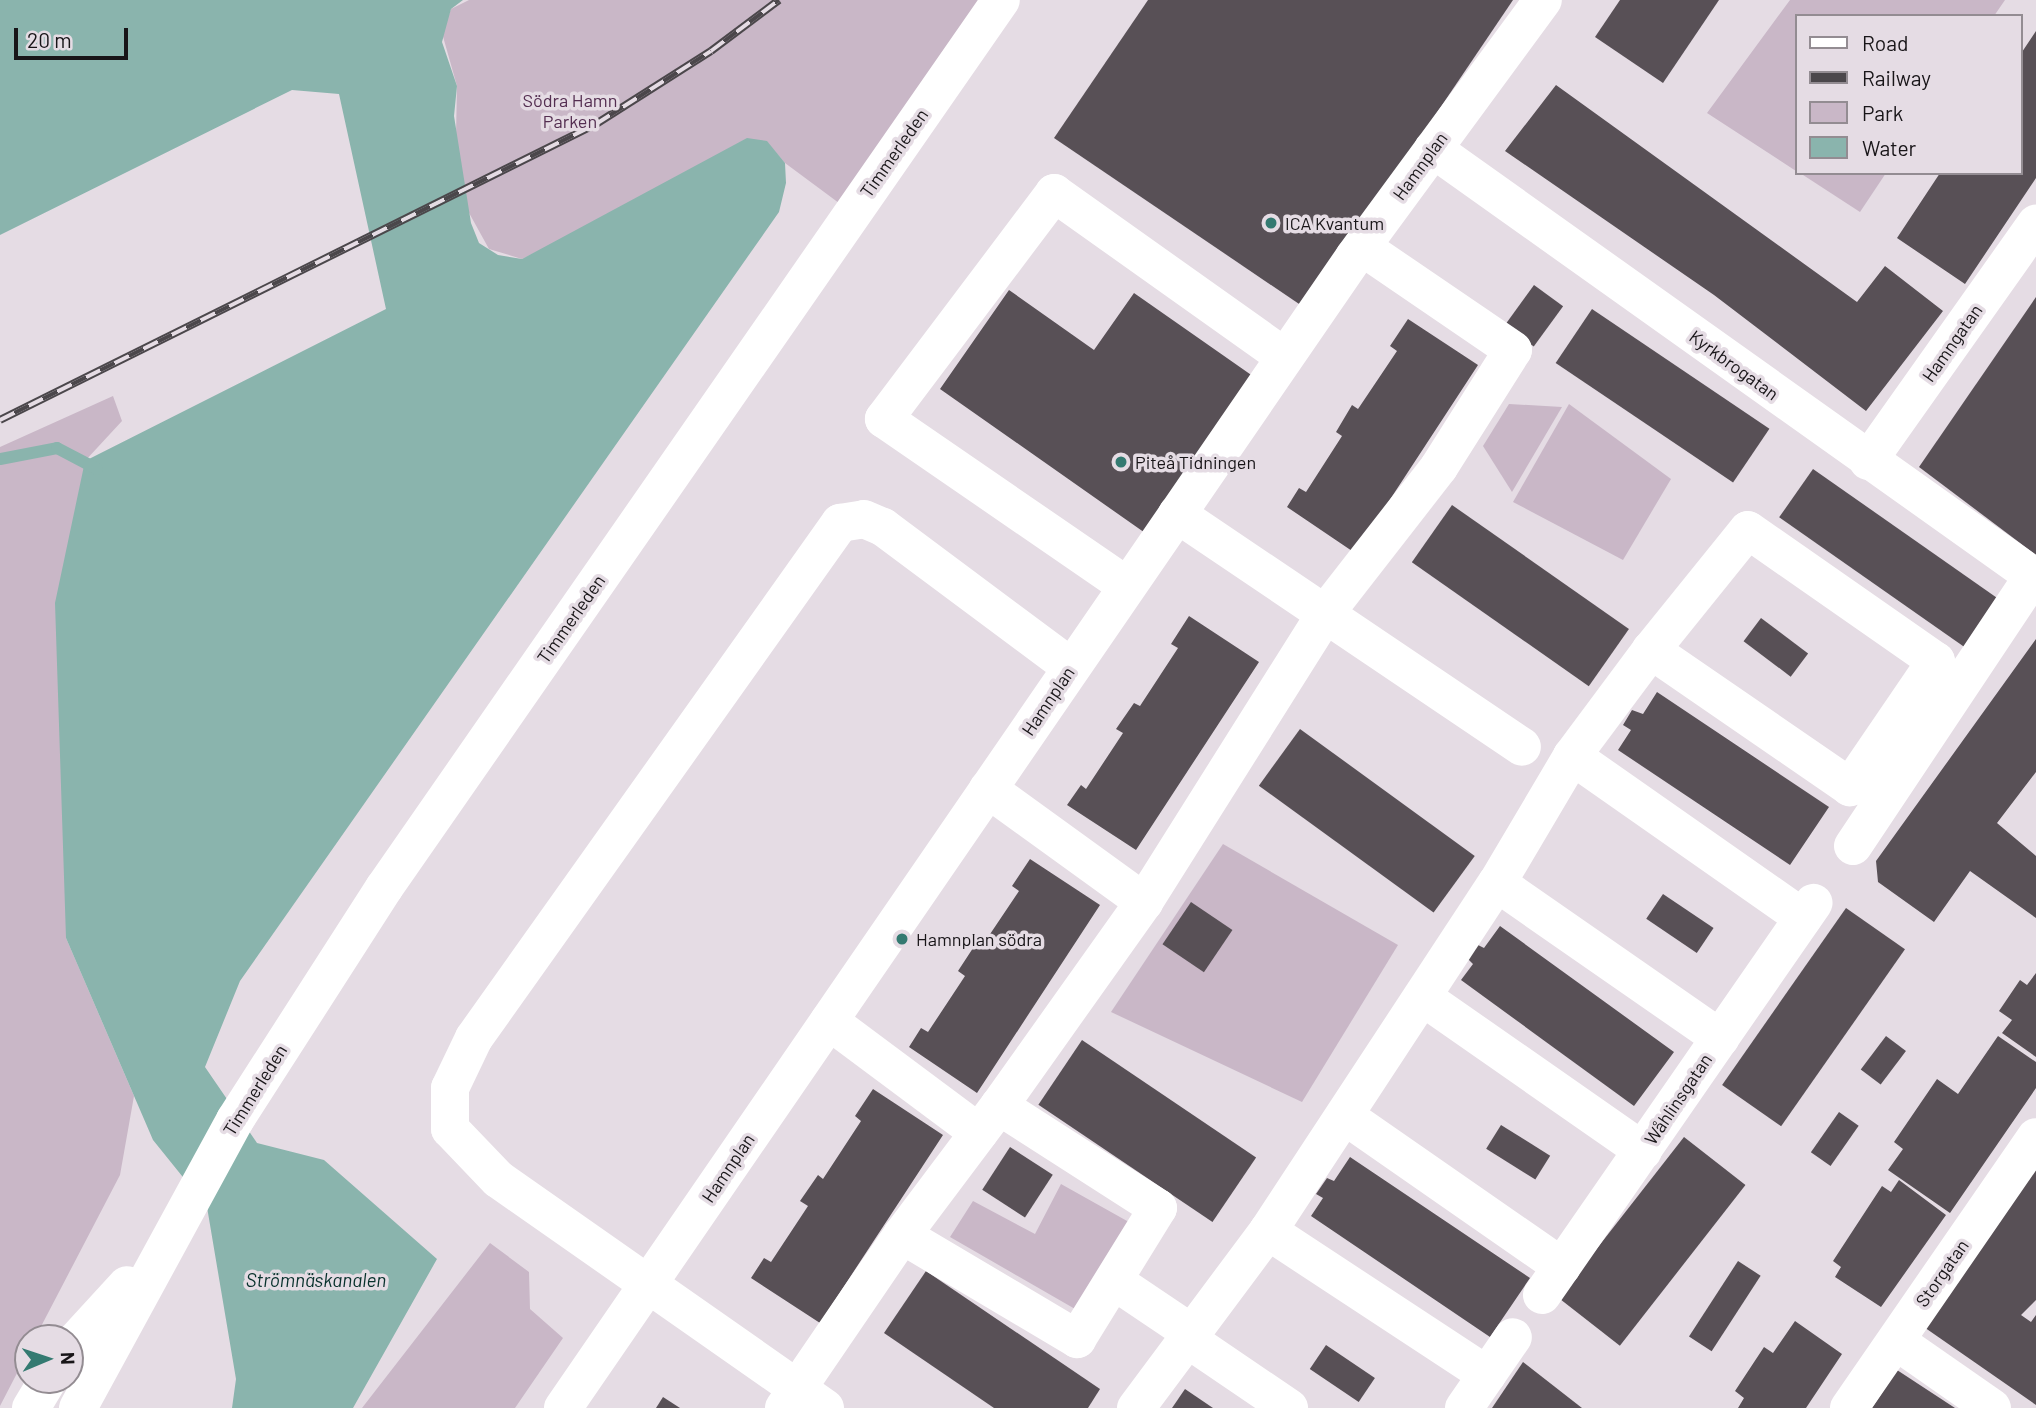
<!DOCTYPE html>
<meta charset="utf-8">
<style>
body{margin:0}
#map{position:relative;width:2036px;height:1408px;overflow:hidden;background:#e5dce4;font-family:Barlow,sans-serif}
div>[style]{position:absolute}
.green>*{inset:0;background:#c9b7c7}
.water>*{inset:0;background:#8ab4ad}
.stream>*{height:12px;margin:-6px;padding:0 6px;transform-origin:6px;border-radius:6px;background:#8ab4ad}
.building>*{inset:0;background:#585056;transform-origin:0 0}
.minor>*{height:38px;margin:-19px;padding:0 19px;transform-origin:19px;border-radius:19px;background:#fff}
.major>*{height:38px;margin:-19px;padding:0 19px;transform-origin:19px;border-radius:19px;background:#fff}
.rail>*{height:8px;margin-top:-4px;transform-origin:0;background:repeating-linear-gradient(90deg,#e5dce4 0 16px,#4b474b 0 32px);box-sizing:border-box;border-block:2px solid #4b474b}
.dots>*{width:19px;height:19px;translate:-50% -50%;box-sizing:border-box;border:4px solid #e5dce4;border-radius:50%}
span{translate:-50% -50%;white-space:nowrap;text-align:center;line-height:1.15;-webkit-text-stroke:7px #e5dce4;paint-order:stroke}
.park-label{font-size:18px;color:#542e51}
.street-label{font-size:18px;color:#181518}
.poi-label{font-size:18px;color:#181518}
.left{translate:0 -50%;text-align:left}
.water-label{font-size:19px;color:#07312c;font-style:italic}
.legend{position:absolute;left:1795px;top:14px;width:228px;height:161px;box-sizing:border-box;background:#e5dce4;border:2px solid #938c92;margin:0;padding:9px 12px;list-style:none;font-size:21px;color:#181518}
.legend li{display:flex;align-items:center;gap:14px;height:35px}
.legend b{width:35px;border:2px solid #938c92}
.north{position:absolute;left:14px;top:1324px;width:70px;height:70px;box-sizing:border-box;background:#e5dce4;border:2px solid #938c92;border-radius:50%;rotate:88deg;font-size:19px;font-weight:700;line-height:28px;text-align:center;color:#181518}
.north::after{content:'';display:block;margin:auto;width:24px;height:32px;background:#347a71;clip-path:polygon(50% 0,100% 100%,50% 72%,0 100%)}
.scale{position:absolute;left:14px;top:28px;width:114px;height:32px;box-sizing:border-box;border:4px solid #181518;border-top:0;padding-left:9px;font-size:21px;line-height:24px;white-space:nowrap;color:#181518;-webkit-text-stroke:5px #e5dce4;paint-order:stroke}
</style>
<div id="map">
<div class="green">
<div style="clip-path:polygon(469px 0,983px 0,843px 206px,785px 163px,766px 141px,522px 259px,489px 249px,468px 211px,456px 135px,457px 86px,442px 33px,451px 9px)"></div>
<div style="clip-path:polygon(1790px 0,2005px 0,1994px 16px,1796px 16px,1796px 171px,1707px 113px)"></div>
<div style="clip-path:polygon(1800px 173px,1886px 173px,1860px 212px)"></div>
<div style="clip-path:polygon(113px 396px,122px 421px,85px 461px,66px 938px,134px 1096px,120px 1175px,35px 1338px,28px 1338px,28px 1352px,0 1406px,0 447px)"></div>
<div style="clip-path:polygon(1509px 404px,1562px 407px,1512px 492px,1483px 446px)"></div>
<div style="clip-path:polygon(1569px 404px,1671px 479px,1623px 560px,1513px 502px)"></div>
<div style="clip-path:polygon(1223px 844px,1398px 945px,1302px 1102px,1111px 1012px)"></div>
<div style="clip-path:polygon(1061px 1184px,1136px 1226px,1082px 1313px,950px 1237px,973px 1201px,1035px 1234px)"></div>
<div style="clip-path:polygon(490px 1243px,529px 1272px,530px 1309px,563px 1338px,515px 1408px,362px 1408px)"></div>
</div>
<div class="water">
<div style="clip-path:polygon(0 0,463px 0,451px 9px,442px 42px,457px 86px,454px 116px,471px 223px,479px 243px,498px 255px,522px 259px,747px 138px,767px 141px,785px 163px,786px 183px,779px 212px,240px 981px,205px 1067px,257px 1143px,324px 1160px,437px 1259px,353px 1408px,232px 1408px,236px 1379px,207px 1207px,153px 1140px,66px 938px,55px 603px,85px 461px,386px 309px,339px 94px,292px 90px,0 235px)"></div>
</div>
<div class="stream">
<div style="left:0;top:459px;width:58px;rotate:-10.9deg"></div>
<div style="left:57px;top:448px;width:45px;rotate:27.7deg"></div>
</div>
<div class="building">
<div style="clip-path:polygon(1148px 0,1513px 0,1305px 308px,1054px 138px)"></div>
<div style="clip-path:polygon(1620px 0,1719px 0,1663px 83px,1595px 37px)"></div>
<div style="clip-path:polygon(2036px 31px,2036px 178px,1965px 284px,1897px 238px,1940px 173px,2020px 173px,2020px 55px)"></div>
<div style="clip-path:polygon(1556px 85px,1857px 302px,1885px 266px,1943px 311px,1866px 411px,1714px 295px,1505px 151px)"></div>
<div style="left:1534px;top:285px;width:36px;height:50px;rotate:36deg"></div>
<div style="clip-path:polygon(1009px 290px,1094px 350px,1134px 293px,1257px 379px,1148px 535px,940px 389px)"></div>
<div style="clip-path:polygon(2036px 297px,2036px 555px,1919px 467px)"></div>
<div style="left:1592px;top:309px;width:214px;height:65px;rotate:34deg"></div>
<div style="clip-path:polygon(1408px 319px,1478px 365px,1355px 553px,1287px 507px,1299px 488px,1306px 492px,1342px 436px,1336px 432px,1352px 405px,1358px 409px,1397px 351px,1390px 346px)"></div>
<div style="left:1813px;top:469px;width:227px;height:59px;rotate:35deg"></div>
<div style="left:1452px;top:505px;width:216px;height:70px;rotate:35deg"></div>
<div style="clip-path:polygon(1189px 616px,1259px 662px,1136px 850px,1067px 805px,1081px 785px,1086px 789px,1123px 733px,1116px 729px,1134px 703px,1140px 706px,1178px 648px,1171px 644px)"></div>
<div style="left:1761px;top:618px;width:59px;height:29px;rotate:37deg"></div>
<div style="clip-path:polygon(2036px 639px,2036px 772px,1997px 823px,2036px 856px,2036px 918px,1970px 871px,1934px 922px,1878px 882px,1876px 861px)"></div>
<div style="clip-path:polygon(1657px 692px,1829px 807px,1790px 865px,1618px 750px,1631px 730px,1623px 725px,1632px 710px,1643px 714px)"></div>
<div style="left:1300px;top:729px;width:216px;height:70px;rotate:36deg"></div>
<div style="clip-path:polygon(1030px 859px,1100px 905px,977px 1093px,909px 1047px,921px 1028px,928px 1032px,965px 976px,958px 971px,975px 945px,980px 949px,1019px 891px,1012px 886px)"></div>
<div style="left:1663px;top:894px;width:61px;height:30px;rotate:34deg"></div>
<div style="left:1191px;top:902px;width:50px;height:51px;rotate:34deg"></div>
<div style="left:1846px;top:908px;width:72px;height:216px;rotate:35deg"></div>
<div style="clip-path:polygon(1500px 926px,1674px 1052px,1634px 1106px,1461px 980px,1473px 964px,1467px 958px,1476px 944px,1484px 948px)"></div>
<div style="clip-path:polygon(2036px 973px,2036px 1057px,2002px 1033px,2012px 1020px,1999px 1011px,2020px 980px,2027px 985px)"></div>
<div style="left:1886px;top:1036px;width:25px;height:42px;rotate:37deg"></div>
<div style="clip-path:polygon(1998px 1036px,2036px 1062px,2036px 1088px,1950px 1213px,1888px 1170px,1903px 1149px,1894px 1142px,1937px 1079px,1958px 1094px)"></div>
<div style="left:1082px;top:1040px;width:210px;height:78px;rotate:34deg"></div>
<div style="clip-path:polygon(873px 1089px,943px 1135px,820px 1323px,751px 1278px,764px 1258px,771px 1262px,808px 1206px,800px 1201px,818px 1175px,823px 1179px,861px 1121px,855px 1116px)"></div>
<div style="left:1839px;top:1112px;width:24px;height:49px;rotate:35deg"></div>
<div style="left:1501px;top:1125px;width:58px;height:28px;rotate:32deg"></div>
<div style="left:1684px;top:1137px;width:78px;height:204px;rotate:38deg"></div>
<div style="left:1010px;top:1147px;width:51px;height:51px;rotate:33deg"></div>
<div style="clip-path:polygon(1350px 1157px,1530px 1278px,1490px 1337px,1311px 1216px,1323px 1198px,1316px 1194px,1327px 1178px,1334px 1181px)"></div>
<div style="clip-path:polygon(2036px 1160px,2036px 1300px,2021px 1315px,2031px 1322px,2036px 1315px,2036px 1405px,1921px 1325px)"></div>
<div style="clip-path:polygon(1899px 1180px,1946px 1215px,1881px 1307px,1835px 1277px,1841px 1267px,1833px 1261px,1882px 1186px,1891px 1192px)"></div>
<div style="left:1738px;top:1261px;width:27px;height:90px;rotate:33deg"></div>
<div style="clip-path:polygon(926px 1271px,1100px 1389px,1088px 1408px,994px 1408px,884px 1333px)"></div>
<div style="clip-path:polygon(1795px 1321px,1842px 1354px,1806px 1408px,1738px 1408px,1744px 1398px,1735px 1391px,1764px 1347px,1773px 1353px)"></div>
<div style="left:1326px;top:1345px;width:59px;height:29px;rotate:34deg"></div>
<div style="clip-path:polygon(1523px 1362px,1582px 1408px,1492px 1408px)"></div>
<div style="clip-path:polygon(1897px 1370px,1955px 1408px,1872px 1408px)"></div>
<div style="clip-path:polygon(1185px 1389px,1213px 1408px,1172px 1408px)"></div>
<div style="clip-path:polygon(663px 1397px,680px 1408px,656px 1408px)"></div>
</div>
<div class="minor">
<div style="left:1433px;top:149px;width:740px;rotate:35.43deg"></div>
<div style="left:1868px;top:461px;width:291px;rotate:-54.7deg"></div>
<div style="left:1177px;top:514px;width:416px;rotate:34deg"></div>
<div style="left:1127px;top:586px;width:295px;rotate:-145.5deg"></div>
<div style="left:884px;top:419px;width:283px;rotate:-53deg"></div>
<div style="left:1054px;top:193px;width:283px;rotate:35.4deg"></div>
<div style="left:1572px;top:756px;width:282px;rotate:35deg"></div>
<div style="left:988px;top:789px;width:193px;rotate:35.9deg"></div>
<div style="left:1853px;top:846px;width:324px;rotate:-56.3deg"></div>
<div style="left:1497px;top:883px;width:272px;rotate:34.8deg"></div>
<div style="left:1424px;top:998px;width:267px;rotate:34.9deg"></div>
<div style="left:829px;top:1021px;width:187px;rotate:36.7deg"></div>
<div style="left:999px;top:1106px;width:250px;rotate:-54.6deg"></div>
<div style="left:1144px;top:902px;width:344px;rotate:-57.8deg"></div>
<div style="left:1327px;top:611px;width:182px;rotate:-52.1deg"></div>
<div style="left:1439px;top:467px;width:138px;rotate:-57.7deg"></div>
<div style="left:1513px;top:350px;width:183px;rotate:-145.7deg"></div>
<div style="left:1345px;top:1116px;width:264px;rotate:34.8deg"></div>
<div style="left:1268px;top:1231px;width:262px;rotate:33.3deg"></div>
<div style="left:1114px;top:1281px;width:95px;rotate:33.9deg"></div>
<div style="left:1542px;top:1295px;width:477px;rotate:-55.3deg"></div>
<div style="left:1189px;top:1340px;width:121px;rotate:34.2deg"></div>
<div style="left:1896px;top:1341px;width:117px;rotate:34.9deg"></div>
<div style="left:563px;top:1408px;width:1397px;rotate:-55.5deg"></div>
<div style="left:1354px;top:257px;width:319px;rotate:-53.7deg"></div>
<div style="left:784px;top:1408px;width:209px;rotate:-55.7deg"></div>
<div style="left:902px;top:1235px;width:204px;rotate:30.7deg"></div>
<div style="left:1077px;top:1339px;width:154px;rotate:-58.3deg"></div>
<div style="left:1158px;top:1208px;width:189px;rotate:-147.3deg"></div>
<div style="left:999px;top:1106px;width:161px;rotate:126.9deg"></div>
<div style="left:825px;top:1408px;width:399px;rotate:-145deg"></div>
<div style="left:498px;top:1179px;width:69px;rotate:-133.8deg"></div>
<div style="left:450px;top:1129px;width:41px;rotate:-90deg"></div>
<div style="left:450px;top:1088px;width:55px;rotate:-64.4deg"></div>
<div style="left:474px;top:1038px;width:632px;rotate:-54.6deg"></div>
<div style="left:840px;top:523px;width:24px;rotate:-9deg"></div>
<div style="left:864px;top:519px;width:21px;rotate:23deg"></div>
<div style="left:883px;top:527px;width:234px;rotate:36.7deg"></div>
<div style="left:1136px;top:1408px;width:221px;rotate:-53.3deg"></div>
<div style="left:1268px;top:1231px;width:417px;rotate:-56.7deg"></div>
<div style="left:1497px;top:883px;width:147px;rotate:-59.4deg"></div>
<div style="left:1572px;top:756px;width:132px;rotate:-53.3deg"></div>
<div style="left:1651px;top:650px;width:154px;rotate:-51.1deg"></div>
<div style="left:1748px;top:530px;width:229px;rotate:34.9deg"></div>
<div style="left:1936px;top:661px;width:153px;rotate:124.3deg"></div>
<div style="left:1850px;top:787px;width:242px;rotate:-145.5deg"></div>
<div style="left:1464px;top:1408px;width:86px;rotate:-55.4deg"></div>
<div style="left:1849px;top:1408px;width:329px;rotate:-55.4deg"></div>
</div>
<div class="major">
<div style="left:70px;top:1347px;width:84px;rotate:-47.4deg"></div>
<div style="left:31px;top:1408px;width:33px;rotate:-59deg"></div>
<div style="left:78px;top:1408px;width:328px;rotate:-61.4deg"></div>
<div style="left:235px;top:1120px;width:276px;rotate:-57.3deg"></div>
<div style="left:384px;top:888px;width:1081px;rotate:-55.21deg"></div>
</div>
<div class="rail">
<div style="left:0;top:420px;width:665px;rotate:-26.41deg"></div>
<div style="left:596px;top:124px;width:136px;rotate:-32.4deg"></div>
<div style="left:711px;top:51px;width:85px;rotate:-36.9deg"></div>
</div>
<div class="dots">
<div style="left:1271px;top:223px;background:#347a71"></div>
<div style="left:1121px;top:462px;background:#347a71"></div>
<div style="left:902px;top:939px;background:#347a71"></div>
</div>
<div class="park-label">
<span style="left:570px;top:111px">Södra Hamn<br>Parken</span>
</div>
<div class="street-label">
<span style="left:894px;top:153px;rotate:-55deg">Timmerleden</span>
<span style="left:1420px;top:166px;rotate:-54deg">Hamnplan</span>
<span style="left:1952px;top:343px;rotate:-55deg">Hamngatan</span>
<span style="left:1734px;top:365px;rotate:36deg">Kyrkbrogatan</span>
<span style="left:571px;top:619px;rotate:-55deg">Timmerleden</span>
<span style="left:1048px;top:701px;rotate:-56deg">Hamnplan</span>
<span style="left:255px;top:1090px;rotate:-58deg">Timmerleden</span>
<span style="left:1678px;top:1099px;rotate:-56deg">Wåhlinsgatan</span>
<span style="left:728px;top:1168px;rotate:-56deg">Hamnplan</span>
<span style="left:1942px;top:1273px;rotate:-55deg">Storgatan</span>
</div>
<div class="poi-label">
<span class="left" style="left:1285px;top:223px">ICA Kvantum</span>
<span class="left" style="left:1135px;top:462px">Piteå Tidningen</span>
<span class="left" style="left:916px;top:939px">Hamnplan södra</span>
</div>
<div class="water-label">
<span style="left:316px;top:1280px">Strömnäskanalen</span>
</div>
<ul class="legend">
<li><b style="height:9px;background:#fff"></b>Road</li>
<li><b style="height:9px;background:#4b474b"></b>Railway</li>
<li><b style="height:19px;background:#c9b7c7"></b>Park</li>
<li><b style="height:19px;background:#8ab4ad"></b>Water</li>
</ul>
<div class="north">N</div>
<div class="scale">20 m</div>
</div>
